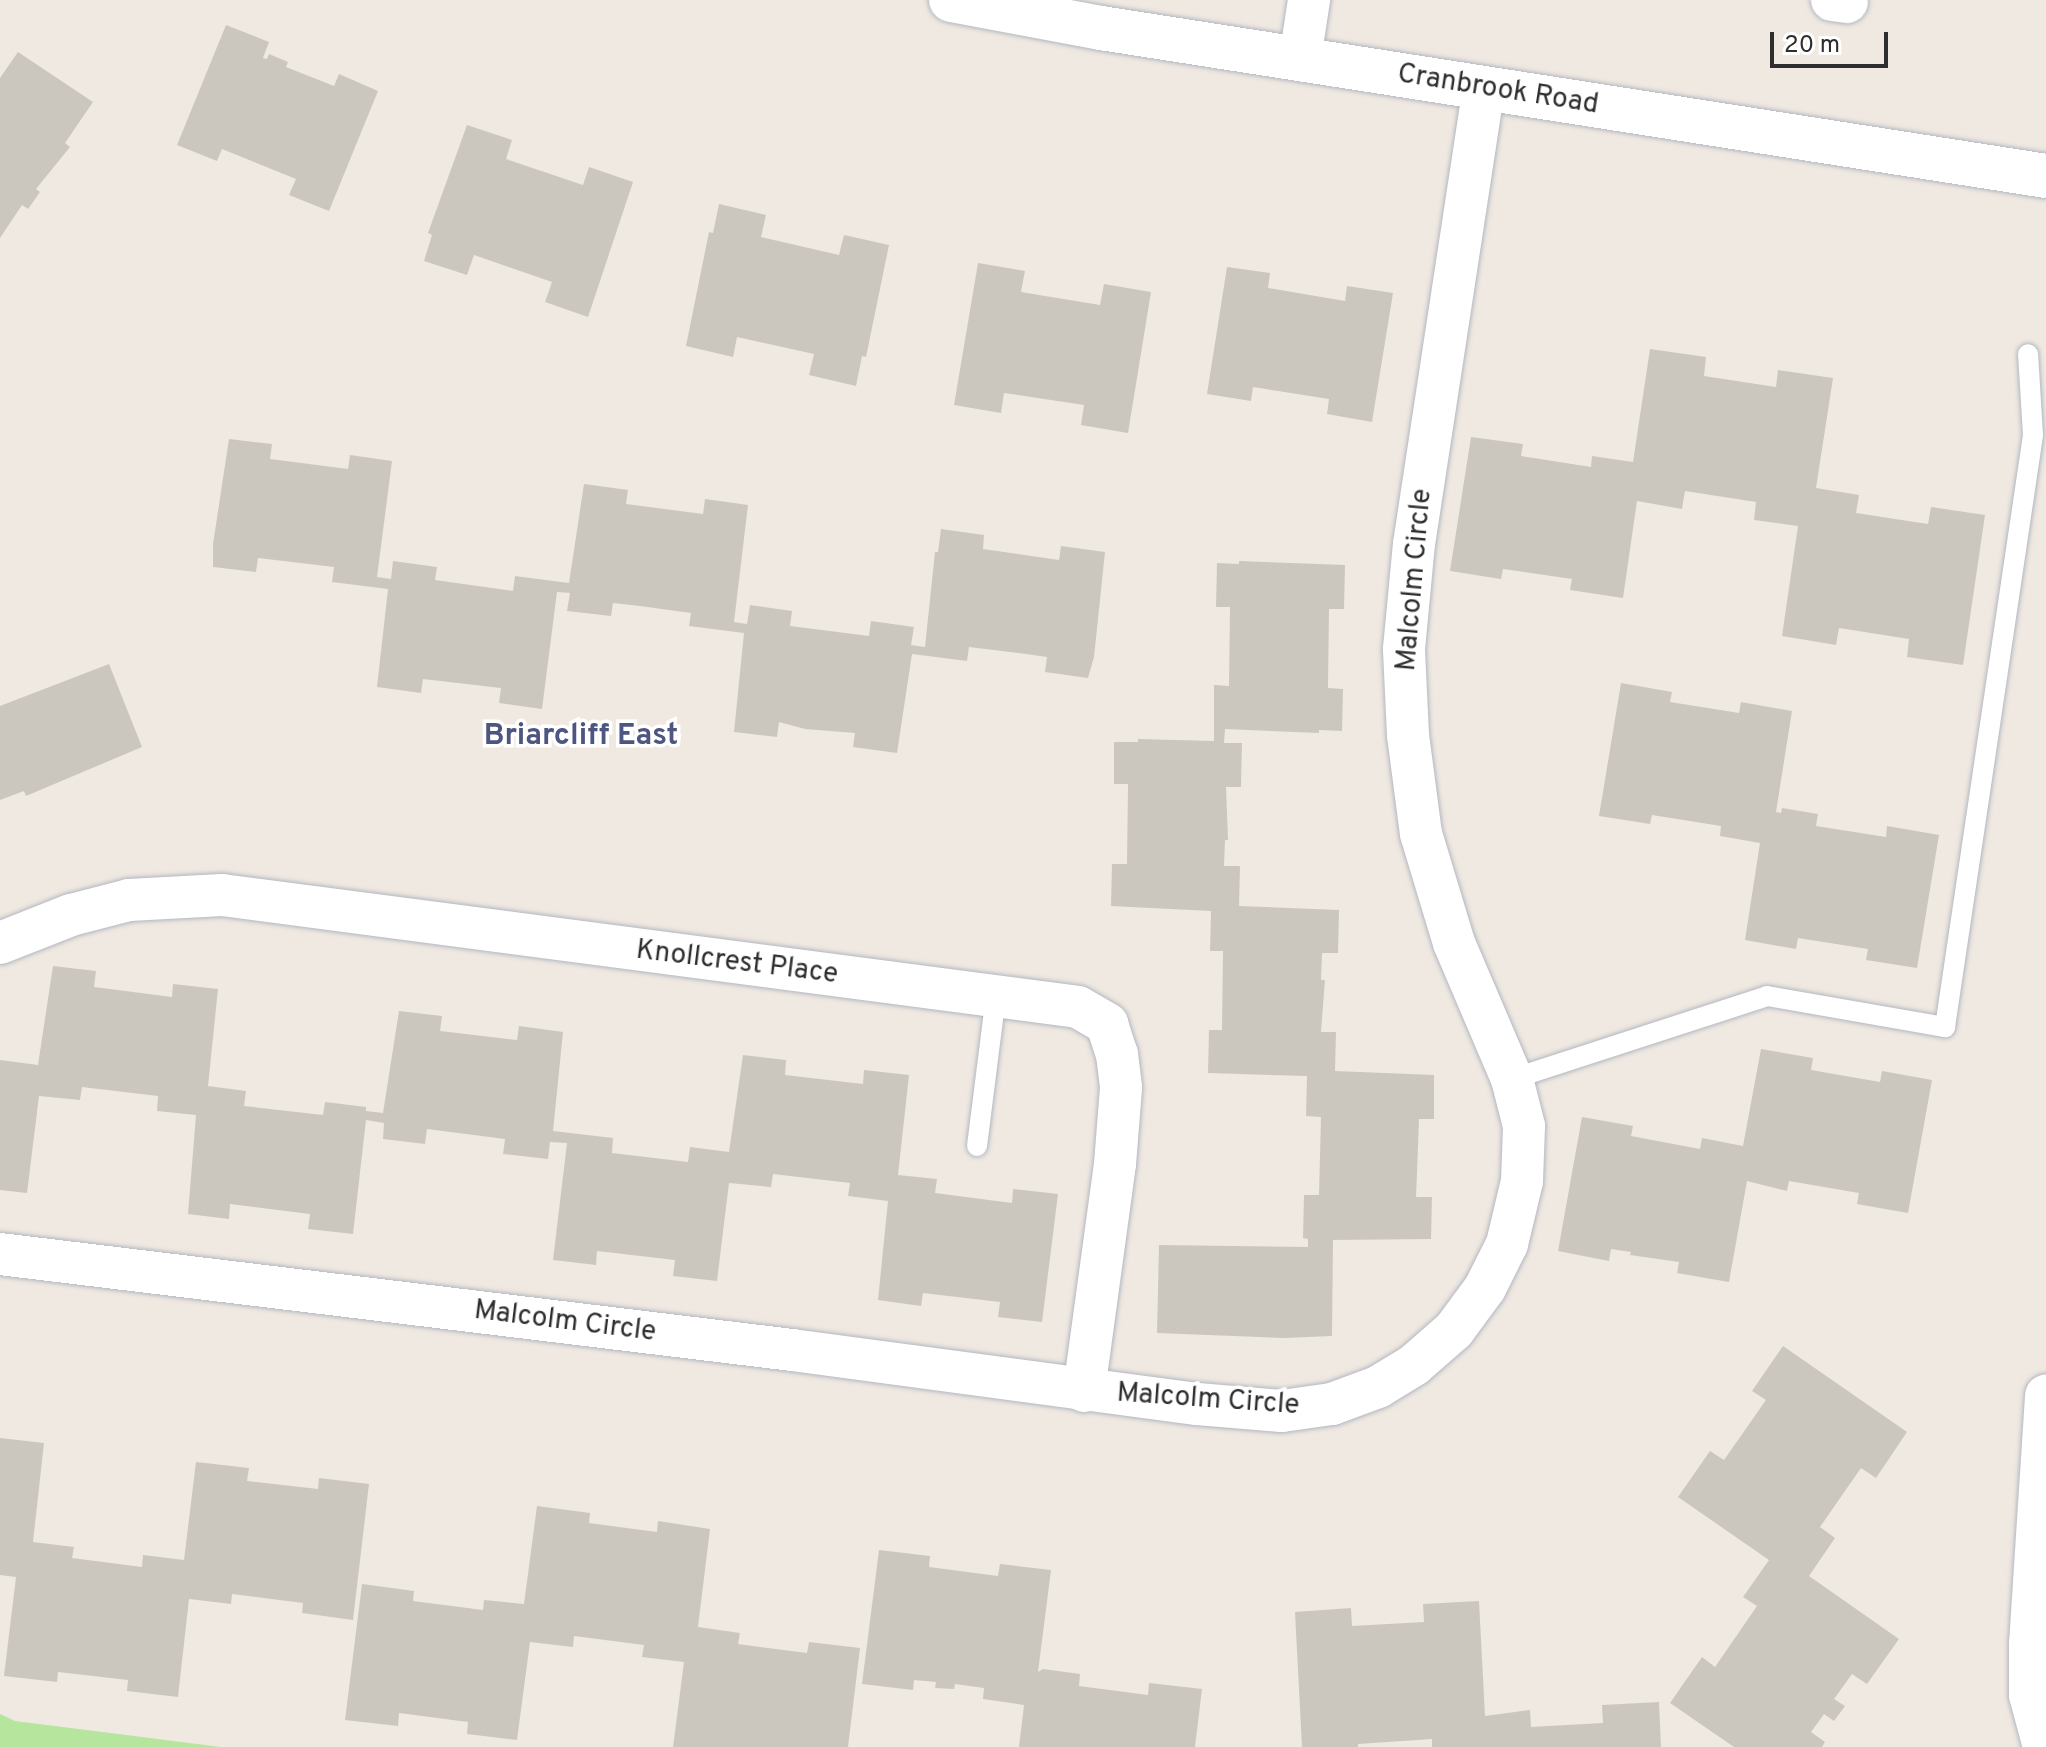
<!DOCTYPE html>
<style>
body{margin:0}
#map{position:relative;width:2046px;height:1747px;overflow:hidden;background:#efe9e1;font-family:Overpass,sans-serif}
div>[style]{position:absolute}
.green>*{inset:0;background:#b6e59e}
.building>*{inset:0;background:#cbc7bf}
.roads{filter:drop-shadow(0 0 2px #b4b7c1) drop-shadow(0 0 2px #b4b7c1)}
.service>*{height:20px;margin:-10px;padding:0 10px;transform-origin:10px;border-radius:10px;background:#fff}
.minor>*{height:42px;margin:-21px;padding:0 21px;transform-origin:21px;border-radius:21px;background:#fff}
.tertiary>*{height:44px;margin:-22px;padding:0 22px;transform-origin:22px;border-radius:22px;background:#fff}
span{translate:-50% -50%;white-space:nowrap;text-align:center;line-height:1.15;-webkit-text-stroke:7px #fff;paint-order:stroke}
.street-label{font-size:28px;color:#2e2e2e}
.neighbourhood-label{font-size:30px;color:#4d5680;font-weight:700}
.scale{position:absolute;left:1770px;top:32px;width:118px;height:36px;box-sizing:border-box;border:4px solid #2e2e2e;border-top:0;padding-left:10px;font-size:24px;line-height:28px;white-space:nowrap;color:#2e2e2e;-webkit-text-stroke:6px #fff;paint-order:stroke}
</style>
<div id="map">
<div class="green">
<div style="clip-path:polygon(0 1714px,15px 1721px,221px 1747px,0 1747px)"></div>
</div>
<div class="building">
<div style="clip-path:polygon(226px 25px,269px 42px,263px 58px,267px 59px,269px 54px,288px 62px,286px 67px,334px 86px,339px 74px,378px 91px,329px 211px,289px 195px,296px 179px,222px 149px,217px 161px,177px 145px)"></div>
<div style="clip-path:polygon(18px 52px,93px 102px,65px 143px,70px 147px,36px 189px,40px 192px,28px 209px,22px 205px,0 238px,0 78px)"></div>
<div style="clip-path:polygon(467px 125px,512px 140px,506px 159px,583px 185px,589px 167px,633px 182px,588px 317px,545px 302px,552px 282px,474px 255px,467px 275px,424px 261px,432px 235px,428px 233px)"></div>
<div style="clip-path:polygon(719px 204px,766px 215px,761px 237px,839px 255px,844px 235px,889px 245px,866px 357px,862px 356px,856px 386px,809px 375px,814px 354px,737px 337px,733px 357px,686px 346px,709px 232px,713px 233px)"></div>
<div style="clip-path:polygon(978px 263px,1025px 271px,1021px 292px,1100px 305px,1104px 284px,1151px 292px,1128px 433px,1081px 425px,1084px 405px,1004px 393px,1001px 413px,954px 405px)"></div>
<div style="clip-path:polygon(1227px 267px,1270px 273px,1268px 288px,1345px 301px,1347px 286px,1393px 293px,1372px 422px,1327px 414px,1329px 399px,1253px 387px,1251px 401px,1207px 394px)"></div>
<div style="clip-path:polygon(1650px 349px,1706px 357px,1704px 376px,1776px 387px,1778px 370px,1833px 378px,1816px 488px,1859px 495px,1856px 513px,1928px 524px,1931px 507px,1985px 515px,1963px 665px,1907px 657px,1909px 639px,1839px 628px,1836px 645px,1782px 636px,1798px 526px,1754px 520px,1756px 502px,1685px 491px,1682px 509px,1637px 501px,1623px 598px,1570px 590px,1572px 579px,1503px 569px,1501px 579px,1450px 571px,1471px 437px,1523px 444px,1521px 456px,1591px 467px,1592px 456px,1633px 462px)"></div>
<div style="clip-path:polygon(229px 439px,272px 444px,270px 459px,348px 469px,350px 455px,392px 461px,377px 577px,391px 579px,393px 561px,437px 567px,435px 580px,513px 591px,515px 576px,569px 583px,584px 484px,628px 490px,626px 504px,703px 514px,705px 499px,748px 505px,734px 622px,747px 624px,750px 605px,792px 611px,790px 626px,869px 636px,871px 621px,914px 627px,911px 645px,925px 647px,935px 552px,938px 552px,941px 529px,984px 535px,983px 549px,1059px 560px,1061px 546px,1105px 552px,1094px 657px,1088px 678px,1045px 672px,1047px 657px,1019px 653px,969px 647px,967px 661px,912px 654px,897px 753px,853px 747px,855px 733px,805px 729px,779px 722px,777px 737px,734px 732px,744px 633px,689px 626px,691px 613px,640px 606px,613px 603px,611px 616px,567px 611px,570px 593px,557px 592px,542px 709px,499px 703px,501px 688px,423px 679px,421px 693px,377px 687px,388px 589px,332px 582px,334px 567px,258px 558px,256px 572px,213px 567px,213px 544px)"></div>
<div style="clip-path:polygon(1239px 561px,1345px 565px,1344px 609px,1329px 609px,1328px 688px,1343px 689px,1342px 731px,1319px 730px,1319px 733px,1225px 729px,1224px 743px,1242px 743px,1241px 787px,1226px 787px,1228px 840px,1225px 840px,1224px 866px,1240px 866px,1239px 906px,1339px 910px,1338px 953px,1322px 953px,1321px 980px,1325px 980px,1321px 1032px,1336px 1032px,1335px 1071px,1434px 1075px,1434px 1119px,1419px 1119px,1417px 1173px,1416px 1197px,1432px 1197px,1431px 1239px,1333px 1240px,1332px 1336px,1284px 1338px,1157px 1333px,1159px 1245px,1308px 1247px,1308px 1239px,1303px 1238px,1304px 1195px,1319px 1195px,1321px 1117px,1306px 1116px,1307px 1076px,1208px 1073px,1209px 1030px,1222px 1030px,1223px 951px,1210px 951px,1211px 911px,1111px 906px,1112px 864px,1127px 864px,1128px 784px,1114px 784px,1114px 742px,1138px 742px,1138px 739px,1214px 741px,1214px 685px,1229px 686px,1230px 607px,1216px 607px,1217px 563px,1239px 564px)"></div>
<div style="clip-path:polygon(109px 664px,142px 747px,26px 796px,24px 791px,0 800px,0 706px)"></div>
<div style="clip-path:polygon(1621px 683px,1672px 692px,1670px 702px,1739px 713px,1741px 702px,1792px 711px,1776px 812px,1781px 813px,1782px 808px,1818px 814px,1816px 826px,1886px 837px,1887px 826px,1939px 835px,1917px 968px,1866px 960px,1868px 949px,1798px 938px,1796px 949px,1745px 940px,1760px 843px,1720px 836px,1721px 826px,1652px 815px,1650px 824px,1599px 816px)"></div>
<div style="clip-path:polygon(53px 966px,96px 971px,94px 987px,172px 997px,173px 984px,218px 989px,208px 1086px,246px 1091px,244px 1106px,323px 1115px,325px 1102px,366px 1107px,366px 1111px,383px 1113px,399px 1011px,442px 1016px,440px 1031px,517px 1040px,519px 1026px,563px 1032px,553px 1131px,613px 1138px,612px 1153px,688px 1162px,690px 1147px,729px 1152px,743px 1055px,786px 1060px,785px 1075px,863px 1084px,864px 1070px,909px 1075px,898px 1175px,937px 1179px,935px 1193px,1012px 1203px,1013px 1189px,1058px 1194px,1042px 1322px,998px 1317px,1000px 1302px,923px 1293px,921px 1306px,878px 1300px,888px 1201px,848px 1196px,850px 1183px,773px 1174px,771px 1187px,729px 1183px,717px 1281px,673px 1276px,675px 1260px,597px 1251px,596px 1265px,553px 1260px,567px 1143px,550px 1142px,548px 1159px,503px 1154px,505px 1139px,427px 1129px,425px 1144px,383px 1139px,384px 1123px,366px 1120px,353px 1234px,308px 1229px,310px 1214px,230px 1204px,229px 1219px,188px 1214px,196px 1115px,157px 1111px,158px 1096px,82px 1087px,80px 1100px,39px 1096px,27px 1193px,0 1190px,0 1060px,38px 1065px)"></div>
<div style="clip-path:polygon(1761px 1049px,1813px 1058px,1811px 1070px,1880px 1082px,1882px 1071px,1932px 1080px,1908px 1213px,1857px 1204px,1859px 1193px,1789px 1181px,1787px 1191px,1747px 1181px,1729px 1282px,1677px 1273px,1679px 1262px,1630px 1255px,1631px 1252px,1611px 1249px,1609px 1261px,1558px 1251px,1582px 1117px,1633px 1126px,1631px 1136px,1700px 1149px,1702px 1138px,1743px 1146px)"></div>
<div style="clip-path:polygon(1783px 1346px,1907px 1432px,1876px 1478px,1861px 1468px,1820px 1527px,1835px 1538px,1809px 1576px,1899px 1639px,1867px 1684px,1852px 1674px,1834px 1699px,1845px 1706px,1834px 1721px,1824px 1714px,1811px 1732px,1825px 1742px,1822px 1747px,1734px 1747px,1670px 1703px,1702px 1657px,1715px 1667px,1757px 1606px,1743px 1597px,1769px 1560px,1678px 1497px,1710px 1451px,1724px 1460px,1766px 1400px,1752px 1391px)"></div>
<div style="clip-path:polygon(0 1438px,44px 1443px,33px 1542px,74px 1547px,72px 1558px,142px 1567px,143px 1555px,184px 1560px,196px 1462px,249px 1468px,247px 1481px,318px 1489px,319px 1478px,369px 1484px,353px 1620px,302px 1613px,303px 1603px,232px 1594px,231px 1604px,189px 1599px,178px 1697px,127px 1691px,128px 1680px,58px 1672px,57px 1682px,4px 1676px,16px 1577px,0 1575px)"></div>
<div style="clip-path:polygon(537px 1506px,590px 1513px,589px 1523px,657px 1532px,658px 1521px,710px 1529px,698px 1627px,740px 1633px,738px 1644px,807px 1653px,809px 1642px,860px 1648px,848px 1747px,673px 1747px,684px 1662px,642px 1657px,644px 1645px,574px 1636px,573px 1647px,530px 1642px,517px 1740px,467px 1734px,468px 1722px,399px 1713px,398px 1726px,345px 1720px,362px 1584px,414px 1591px,413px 1601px,483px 1610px,484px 1600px,524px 1604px)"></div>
<div style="clip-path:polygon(879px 1550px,930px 1556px,929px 1567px,998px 1576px,1000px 1564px,1051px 1570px,1038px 1672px,1043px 1669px,1080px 1674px,1079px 1686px,1148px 1695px,1149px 1683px,1202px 1689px,1195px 1747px,1019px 1747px,1024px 1705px,983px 1699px,984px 1688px,955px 1684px,954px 1689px,935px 1688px,936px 1682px,914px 1680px,913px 1690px,862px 1684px)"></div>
<div style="clip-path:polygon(1479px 1601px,1485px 1716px,1530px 1710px,1531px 1727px,1603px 1723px,1602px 1705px,1659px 1702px,1661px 1747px,1432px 1747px,1432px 1739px,1358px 1744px,1358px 1747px,1302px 1747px,1295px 1612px,1351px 1608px,1352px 1626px,1424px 1622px,1423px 1604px)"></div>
</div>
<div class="roads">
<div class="service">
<div style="left:1512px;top:1079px;width:268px;rotate:-18deg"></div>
<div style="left:1767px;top:996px;width:181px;rotate:9.9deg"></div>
<div style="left:1945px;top:1027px;width:599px;rotate:-81.54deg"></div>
<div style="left:2033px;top:435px;width:81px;rotate:-93.5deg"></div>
<div style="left:977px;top:1146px;width:151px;rotate:-82.8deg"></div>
</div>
<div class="minor">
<div style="left:1832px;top:0;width:15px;rotate:8deg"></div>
<div style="left:1300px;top:59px;width:60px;rotate:-81.3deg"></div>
<div style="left:0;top:943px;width:76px;rotate:-21.5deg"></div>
<div style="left:71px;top:915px;width:60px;rotate:-14.5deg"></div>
<div style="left:129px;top:900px;width:93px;rotate:-3.1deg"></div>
<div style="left:222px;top:895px;width:863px;rotate:7.45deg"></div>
<div style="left:1078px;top:1007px;width:34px;rotate:30deg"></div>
<div style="left:1107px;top:1024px;width:32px;rotate:72deg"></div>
<div style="left:1117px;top:1054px;width:34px;rotate:83deg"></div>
<div style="left:1121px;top:1088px;width:76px;rotate:94.5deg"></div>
<div style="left:1115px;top:1164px;width:229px;rotate:97.8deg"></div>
<div style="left:0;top:1254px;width:798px;rotate:6.91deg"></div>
<div style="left:792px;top:1350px;width:409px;rotate:7.6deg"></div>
<div style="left:1197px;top:1404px;width:85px;rotate:4.7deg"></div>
<div style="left:1282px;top:1411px;width:50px;rotate:-8deg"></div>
<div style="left:1332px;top:1404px;width:49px;rotate:-20.3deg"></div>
<div style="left:1378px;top:1387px;width:42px;rotate:-31.4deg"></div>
<div style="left:1414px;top:1365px;width:53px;rotate:-41.2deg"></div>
<div style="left:1454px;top:1330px;width:52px;rotate:-53.6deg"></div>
<div style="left:1485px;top:1288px;width:49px;rotate:-63.4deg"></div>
<div style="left:1507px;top:1244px;width:65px;rotate:-76.6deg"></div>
<div style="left:1522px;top:1181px;width:55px;rotate:-87.9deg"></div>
<div style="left:1524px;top:1126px;width:49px;rotate:-104.3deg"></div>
<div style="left:1512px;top:1079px;width:148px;rotate:-113.1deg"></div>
<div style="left:1454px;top:943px;width:114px;rotate:-106.8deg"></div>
<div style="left:1421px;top:834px;width:100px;rotate:-97.5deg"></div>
<div style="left:1408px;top:735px;width:86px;rotate:-92.7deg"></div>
<div style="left:1404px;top:649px;width:105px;rotate:-84.6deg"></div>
<div style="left:1414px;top:544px;width:460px;rotate:-81.3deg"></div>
<div style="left:2044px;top:1747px;width:54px;rotate:-105.1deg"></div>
<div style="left:2030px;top:1695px;width:51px;rotate:-90deg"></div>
<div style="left:2030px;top:1644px;width:249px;rotate:-86.3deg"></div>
</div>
<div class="tertiary">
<div style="left:951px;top:0;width:153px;rotate:10.6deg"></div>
<div style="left:1101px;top:28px;width:957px;rotate:8.9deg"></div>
</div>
</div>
<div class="street-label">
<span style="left:1498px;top:90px;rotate:9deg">Cranbrook Road</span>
<span style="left:1415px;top:580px;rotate:-85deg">Malcolm Circle</span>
<span style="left:737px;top:963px;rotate:7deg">Knollcrest Place</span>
<span style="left:565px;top:1322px;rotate:7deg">Malcolm Circle</span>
<span style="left:1208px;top:1400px;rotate:4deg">Malcolm Circle</span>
</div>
<div class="neighbourhood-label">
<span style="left:581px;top:737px">Briarcliff East</span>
</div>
<div class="scale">20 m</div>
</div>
